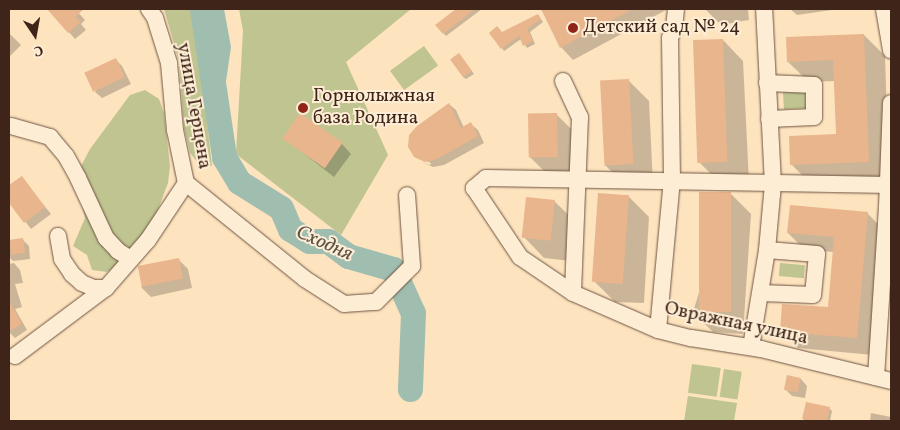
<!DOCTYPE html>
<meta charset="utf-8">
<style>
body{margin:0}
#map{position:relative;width:900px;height:430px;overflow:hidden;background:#fde3be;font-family:Vollkorn,serif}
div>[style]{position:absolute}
.green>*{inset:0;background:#bfc491;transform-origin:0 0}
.water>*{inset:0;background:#9fbeb0}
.shadow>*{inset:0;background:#0003}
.river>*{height:25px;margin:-12.5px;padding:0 12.5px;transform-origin:12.5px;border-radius:12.5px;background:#9fbeb0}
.building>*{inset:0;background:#e9b58c;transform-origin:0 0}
.roads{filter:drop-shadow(0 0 1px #6e5442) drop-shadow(0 0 1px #6e5442)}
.minor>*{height:16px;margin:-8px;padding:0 8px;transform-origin:8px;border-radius:8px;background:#feedd5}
.dots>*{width:14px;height:14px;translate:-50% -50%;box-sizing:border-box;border:2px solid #feedd5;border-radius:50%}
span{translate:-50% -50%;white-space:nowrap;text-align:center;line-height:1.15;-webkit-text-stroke:4px #feedd5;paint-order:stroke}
.poi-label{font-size:19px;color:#3f2519}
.left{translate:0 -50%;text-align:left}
.street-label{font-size:19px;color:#3f2519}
.water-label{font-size:20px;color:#5c5346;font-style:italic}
.frame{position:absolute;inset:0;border:10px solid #3f2519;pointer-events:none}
.north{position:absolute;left:10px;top:10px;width:50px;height:50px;-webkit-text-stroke:4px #feedd5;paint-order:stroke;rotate:168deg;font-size:14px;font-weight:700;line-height:20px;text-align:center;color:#3f2519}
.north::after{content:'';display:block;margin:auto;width:18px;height:22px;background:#3f2519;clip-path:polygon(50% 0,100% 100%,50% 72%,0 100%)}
</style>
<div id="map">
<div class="green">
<div style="clip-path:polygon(164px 9px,191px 9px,196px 24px,212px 166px,199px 164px,190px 153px,184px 128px,179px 61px)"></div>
<div style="clip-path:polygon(239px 9px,411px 9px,346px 62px,388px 155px,341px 235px,236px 154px,243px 31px)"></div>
<div style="left:424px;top:46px;width:24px;height:42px;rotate:54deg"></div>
<div style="clip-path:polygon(145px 90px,159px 99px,164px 113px,170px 166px,168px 183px,157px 212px,141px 240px,120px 264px,107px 272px,92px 270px,87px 255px,73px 246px,85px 218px,78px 187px,78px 172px,90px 149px,130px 95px)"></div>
<div style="left:805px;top:91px;width:17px;height:22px;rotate:87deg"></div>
<div style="left:780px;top:263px;width:25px;height:13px;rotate:5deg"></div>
<div style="left:692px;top:364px;width:29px;height:29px;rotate:8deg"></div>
<div style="left:724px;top:369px;width:18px;height:28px;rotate:9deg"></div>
<div style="clip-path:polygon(688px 396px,737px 403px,734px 421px,684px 421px)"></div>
</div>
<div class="water">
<div style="clip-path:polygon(195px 9px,224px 9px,231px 47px,224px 95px,217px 112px,213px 111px,209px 91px,200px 23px)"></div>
</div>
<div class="shadow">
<div style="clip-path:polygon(57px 9px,75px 9px,85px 20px,81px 24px,86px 30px,75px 39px,52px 13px)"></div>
<div style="clip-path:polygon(458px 9px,482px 9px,446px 36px,437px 25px)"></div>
<div style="clip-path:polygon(543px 9px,665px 9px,666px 10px,573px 60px,561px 47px)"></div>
<div style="clip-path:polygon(705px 9px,748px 9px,749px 20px,721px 25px)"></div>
<div style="clip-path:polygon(790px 9px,839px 9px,797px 15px)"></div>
<div style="clip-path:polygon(541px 19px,543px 22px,530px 32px,535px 44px,527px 48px,521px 39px,504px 51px,502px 48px,502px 33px)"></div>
<div style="clip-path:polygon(9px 33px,21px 45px,9px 57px)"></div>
<div style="clip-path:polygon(864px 35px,885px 56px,889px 182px,812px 185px,792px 165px,837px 136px,835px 81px,809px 82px,788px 62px)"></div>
<div style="clip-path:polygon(723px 40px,743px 61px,749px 182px,720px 183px,700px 163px)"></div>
<div style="clip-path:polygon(462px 58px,474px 74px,466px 79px,463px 77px)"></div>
<div style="clip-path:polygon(116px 60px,122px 66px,131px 84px,102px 98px,95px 92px)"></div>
<div style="clip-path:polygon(628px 80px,649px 101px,653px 185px,626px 186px,605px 165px)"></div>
<div style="clip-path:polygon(449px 104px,456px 110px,464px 128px,471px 124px,478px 130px,484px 143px,444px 165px,433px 167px,420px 161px,430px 165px,431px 163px,417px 157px)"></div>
<div style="clip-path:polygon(557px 115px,577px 135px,578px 177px,550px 177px,529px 156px)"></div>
<div style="clip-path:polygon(284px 138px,342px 144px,351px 154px,334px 177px)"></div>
<div style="clip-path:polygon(21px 177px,51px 214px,31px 229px,9px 201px,9px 187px)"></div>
<div style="clip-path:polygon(730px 193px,751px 214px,743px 334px,713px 332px,693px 312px)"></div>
<div style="clip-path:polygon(628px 196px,649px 217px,644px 303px,615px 302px,594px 281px)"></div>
<div style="clip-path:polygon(554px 201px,575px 221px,571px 261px,544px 258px,524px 237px)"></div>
<div style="clip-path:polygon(867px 213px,884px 230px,873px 355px,798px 348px,781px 331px,829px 308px,834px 252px,805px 250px,788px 233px)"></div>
<div style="clip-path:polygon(22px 239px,29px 246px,30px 259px,13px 261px,9px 257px,9px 241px)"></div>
<div style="clip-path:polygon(179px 260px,188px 269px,192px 288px,151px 297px,141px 287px)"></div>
<div style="clip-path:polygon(14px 263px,20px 270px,23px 283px,15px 284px,22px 307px,15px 309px,27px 330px,15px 338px,9px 332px,9px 264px)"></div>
<div style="clip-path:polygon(788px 377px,801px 379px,807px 386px,805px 398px,792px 396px,786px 390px)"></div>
<div style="clip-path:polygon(829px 408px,832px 411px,830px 421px,806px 421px,803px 419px)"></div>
<div style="clip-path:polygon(871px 413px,891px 417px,891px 421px,870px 421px)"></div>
</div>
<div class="river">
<div style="left:202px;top:9px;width:150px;rotate:81.5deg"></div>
<div style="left:224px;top:157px;width:29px;rotate:59deg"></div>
<div style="left:239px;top:182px;width:49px;rotate:31.8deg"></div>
<div style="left:281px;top:208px;width:23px;rotate:67deg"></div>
<div style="left:290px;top:229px;width:22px;rotate:32deg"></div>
<div style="left:309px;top:241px;width:19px"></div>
<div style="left:328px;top:241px;width:25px;rotate:37deg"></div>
<div style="left:348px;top:256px;width:47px;rotate:16.1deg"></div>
<div style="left:393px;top:269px;width:48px;rotate:65.6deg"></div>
<div style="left:413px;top:313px;width:76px;rotate:92.3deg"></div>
</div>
<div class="building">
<div style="clip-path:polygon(47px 9px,84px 9px,75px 17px,81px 22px,68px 33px)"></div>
<div style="clip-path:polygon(456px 9px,475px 9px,443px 34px,435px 25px)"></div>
<div style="clip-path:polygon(541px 9px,633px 9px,560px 48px)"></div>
<div style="clip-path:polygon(538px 14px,541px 19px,527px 29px,533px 41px,523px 46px,519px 36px,501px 49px,489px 33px,497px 26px,502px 32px)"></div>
<div style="clip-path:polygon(864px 34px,869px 162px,790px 165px,789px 136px,836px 134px,833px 60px,787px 62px,786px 37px)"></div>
<div style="left:723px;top:39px;width:123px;height:30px;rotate:88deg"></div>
<div style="left:459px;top:53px;width:22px;height:11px;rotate:54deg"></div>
<div style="left:116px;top:58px;width:21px;height:35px;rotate:65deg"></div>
<div style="left:629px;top:79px;width:85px;height:29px;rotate:87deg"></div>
<div style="clip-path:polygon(449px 103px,461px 128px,471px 122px,478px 136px,437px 159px,425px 162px,414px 157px,408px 147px,409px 135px,417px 126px)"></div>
<div style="left:300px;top:113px;width:52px;height:31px;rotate:35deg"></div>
<div style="left:557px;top:113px;width:44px;height:29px;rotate:89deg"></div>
<div style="clip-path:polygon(22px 176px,45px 207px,24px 223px,9px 203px,9px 185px)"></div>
<div style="left:699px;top:192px;width:32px;height:120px"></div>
<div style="left:598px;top:193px;width:31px;height:89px;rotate:4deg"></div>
<div style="left:526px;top:197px;width:29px;height:41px;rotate:6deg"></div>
<div style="clip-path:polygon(790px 205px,868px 212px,857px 338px,780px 332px,782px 304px,828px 307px,834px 237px,787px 233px)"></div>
<div style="left:23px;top:238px;width:15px;height:14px;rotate:82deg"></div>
<div style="left:179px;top:258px;width:21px;height:42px;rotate:79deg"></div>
<div style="clip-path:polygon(9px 301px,22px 324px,9px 331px)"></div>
<div style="left:787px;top:375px;width:14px;height:15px;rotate:12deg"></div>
<div style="clip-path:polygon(806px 402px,830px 407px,827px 421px,802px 419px)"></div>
</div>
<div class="roads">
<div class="minor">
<div style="left:149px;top:9px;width:11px;rotate:56deg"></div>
<div style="left:155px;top:18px;width:47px;rotate:72.7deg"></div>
<div style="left:169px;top:63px;width:67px;rotate:84.9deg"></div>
<div style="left:175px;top:130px;width:54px;rotate:78.3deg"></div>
<div style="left:884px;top:9px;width:42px;rotate:80.3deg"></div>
<div style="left:563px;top:81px;width:40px;rotate:65deg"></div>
<div style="left:580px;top:117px;width:176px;rotate:92.3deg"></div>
<div style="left:767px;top:83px;width:47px;rotate:2.4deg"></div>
<div style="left:814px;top:85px;width:32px;rotate:90deg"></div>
<div style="left:814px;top:117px;width:45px;rotate:177.5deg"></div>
<div style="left:11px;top:126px;width:41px;rotate:15.8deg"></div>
<div style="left:50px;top:137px;width:25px;rotate:50deg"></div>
<div style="left:66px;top:156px;width:25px;rotate:61deg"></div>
<div style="left:78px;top:178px;width:66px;rotate:65deg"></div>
<div style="left:106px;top:238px;width:18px;rotate:47deg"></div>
<div style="left:118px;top:251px;width:15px;rotate:32deg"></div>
<div style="left:186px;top:183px;width:153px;rotate:38.9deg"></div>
<div style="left:305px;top:279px;width:46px;rotate:32.7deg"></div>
<div style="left:344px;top:304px;width:32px;rotate:-4deg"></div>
<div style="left:376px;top:302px;width:51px;rotate:-45deg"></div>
<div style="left:412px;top:266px;width:71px;rotate:-94deg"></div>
<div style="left:891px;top:185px;width:405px;rotate:-179deg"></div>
<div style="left:486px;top:178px;width:16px;rotate:140deg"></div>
<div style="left:474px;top:188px;width:83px;rotate:56.3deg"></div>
<div style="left:520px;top:257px;width:64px;rotate:34.2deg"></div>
<div style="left:573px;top:293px;width:93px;rotate:23.5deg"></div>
<div style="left:658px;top:330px;width:34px;rotate:14deg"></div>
<div style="left:691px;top:338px;width:71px;rotate:8.9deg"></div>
<div style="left:761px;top:349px;width:134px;rotate:13.8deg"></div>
<div style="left:58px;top:236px;width:23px;rotate:80deg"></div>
<div style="left:62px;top:259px;width:18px;rotate:56deg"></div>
<div style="left:72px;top:274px;width:13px;rotate:42deg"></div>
<div style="left:82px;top:283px;width:13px;rotate:23deg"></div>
<div style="left:94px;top:288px;width:12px"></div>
<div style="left:761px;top:293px;width:52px;rotate:2.2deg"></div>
<div style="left:813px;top:295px;width:41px;rotate:-84.4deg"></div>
<div style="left:817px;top:254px;width:50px;rotate:-175.4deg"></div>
<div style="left:658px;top:330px;width:151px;rotate:-84.7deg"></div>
<div style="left:672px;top:180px;width:142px;rotate:-90.8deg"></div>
<div style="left:670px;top:38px;width:11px;rotate:-68deg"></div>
<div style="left:674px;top:28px;width:19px;rotate:-84deg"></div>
<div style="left:751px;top:347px;width:98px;rotate:-80.6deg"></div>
<div style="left:767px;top:250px;width:66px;rotate:-84.8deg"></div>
<div style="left:773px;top:184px;width:175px;rotate:-92.9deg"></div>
<div style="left:15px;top:356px;width:114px;rotate:-36.8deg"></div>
<div style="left:106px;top:288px;width:64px;rotate:-48.8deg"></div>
<div style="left:148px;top:240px;width:69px;rotate:-56.3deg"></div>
<div style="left:876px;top:377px;width:170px;rotate:-86.3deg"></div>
<div style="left:887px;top:207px;width:104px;rotate:-87.8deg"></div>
</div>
</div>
<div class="dots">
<div style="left:573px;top:28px;background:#8f2418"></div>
<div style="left:303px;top:108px;background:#8f2418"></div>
</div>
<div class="poi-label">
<span class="left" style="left:583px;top:28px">Детский сад № 24</span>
<span class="left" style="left:313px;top:108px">Горнолыжная<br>база Родина</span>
</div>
<div class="street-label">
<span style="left:193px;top:106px;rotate:80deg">улица Герцена</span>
<span style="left:736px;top:324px;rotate:12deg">Овражная улица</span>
</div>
<div class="water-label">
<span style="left:324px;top:244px;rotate:24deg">Сходня</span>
</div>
<div class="frame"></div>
<div class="north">С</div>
</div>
